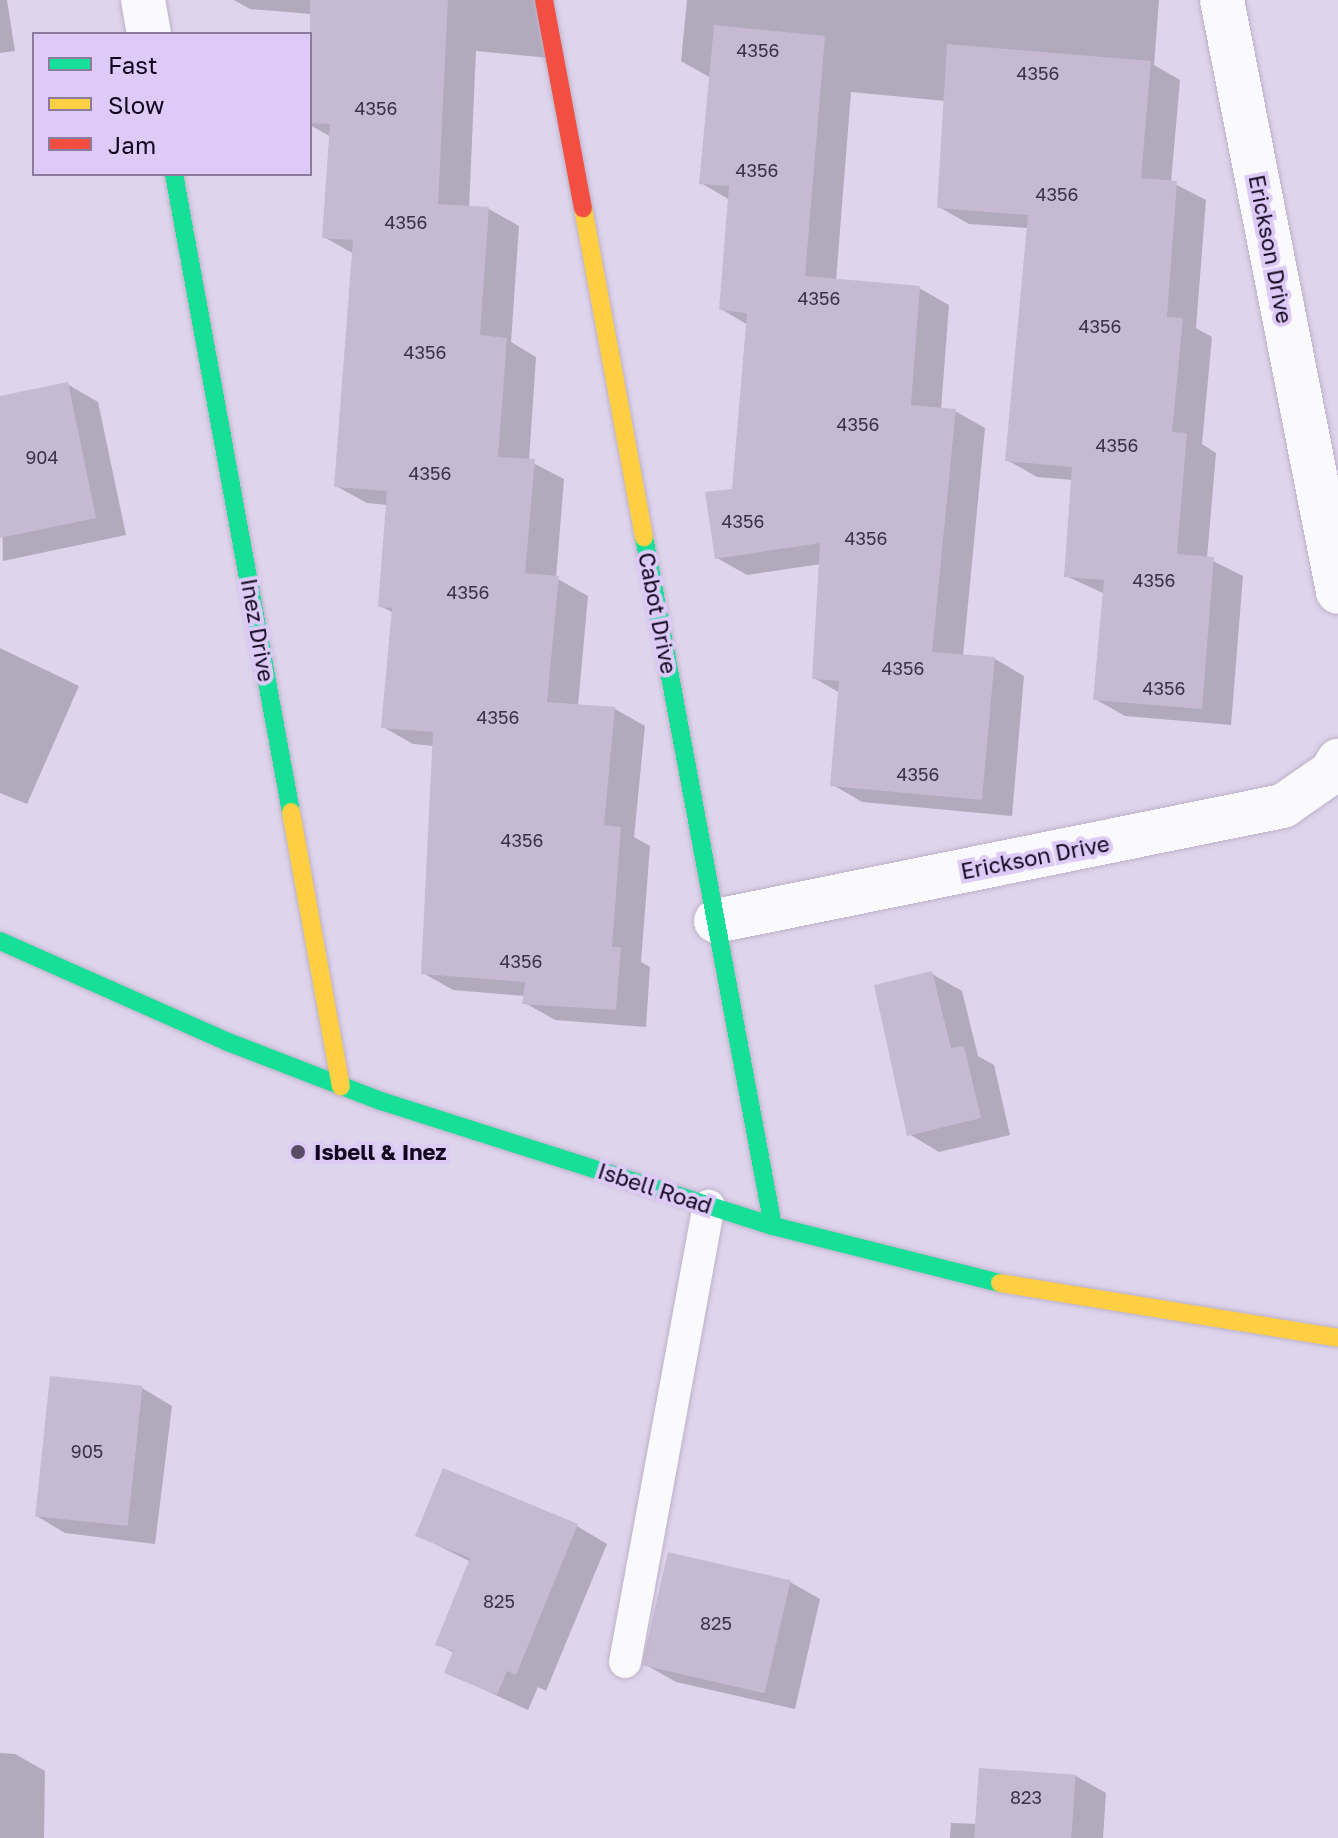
<!DOCTYPE html>
<style>
body{margin:0}
#map{position:relative;width:1338px;height:1838px;overflow:hidden;background:#ded4ec;font-family:"Golos Text",sans-serif}
div>[style]{position:absolute}
.shadow>*{inset:0;background:#0003}
.building>*{inset:0;background:#c5bad2;transform-origin:0 0}
.roads{filter:drop-shadow(0 0 2px #bcb1c9) drop-shadow(0 0 2px #bcb1c9)}
.lane>*{height:32px;margin:-16px;padding:0 16px;transform-origin:16px;border-radius:16px;background:#faf9fc}
.street>*{height:44px;margin:-22px;padding:0 22px;transform-origin:22px;border-radius:22px;background:#faf9fc}
.fast>*{height:18px;margin:-9px;padding:0 9px;transform-origin:9px;border-radius:9px;background:#16e098}
.slow>*{height:18px;margin:-9px;padding:0 9px;transform-origin:9px;border-radius:9px;background:#ffcf43}
.jam>*{height:18px;margin:-9px;padding:0 9px;transform-origin:9px;border-radius:9px;background:#f24e42}
.dots>*{width:22px;height:22px;translate:-50% -50%;box-sizing:border-box;border:4px solid #ddcaf6;border-radius:50%}
span{translate:-50% -50%;white-space:nowrap;text-align:center;line-height:1.15;-webkit-text-stroke:8px #ddcaf6;paint-order:stroke}
.number-label{font-size:18px;color:#3d324a}
.number-label span{-webkit-text-stroke-width:0}
.street-label{font-size:22px;color:#10051d}
.poi-label{font-size:22px;color:#10051d;font-weight:700}
.left{translate:0 -50%;text-align:left}
.legend{position:absolute;left:32px;top:32px;width:280px;height:144px;box-sizing:border-box;background:#ddcaf6;border:2px solid #8b7b9f;margin:0;padding:10px 14px;list-style:none;font-size:24px;color:#10051d}
.legend li{display:flex;align-items:center;gap:16px;height:40px}
.legend b{width:40px;border:2px solid #8b7b9f}
</style>
<div id="map">
<div class="shadow">
<div style="clip-path:polygon(0 0,7px 0,15px 51px,0 53px)"></div>
<div style="clip-path:polygon(234px 0,544px 0,550px 58px,476px 51px,469px 208px,489px 209px,519px 226px,511px 342px,536px 357px,529px 461px,564px 479px,556px 578px,588px 596px,578px 706px,615px 709px,645px 726px,634px 837px,650px 846px,641px 962px,650px 967px,646px 1027px,555px 1020px,525px 1003px,525px 996px,453px 990px,423px 973px,434px 746px,413px 744px,383px 727px,394px 613px,380px 606px,388px 505px,367px 503px,336px 486px,354px 254px,324px 237px,331px 137px,310px 125px,310px 14px,250px 9px)"></div>
<div style="clip-path:polygon(687px 0,1159px 0,1154px 65px,1180px 80px,1171px 182px,1206px 200px,1196px 328px,1212px 337px,1202px 444px,1216px 453px,1207px 558px,1243px 576px,1231px 725px,1125px 716px,1095px 699px,1105px 594px,1066px 576px,1073px 480px,1037px 477px,1007px 460px,1029px 228px,969px 224px,939px 207px,945px 101px,851px 92px,836px 281px,919px 288px,949px 305px,941px 410px,955px 411px,985px 428px,963px 656px,995px 659px,1024px 676px,1012px 816px,862px 802px,833px 785px,840px 693px,814px 678px,821px 564px,747px 575px,717px 558px,733px 490px,748px 325px,721px 309px,730px 200px,701px 183px,711px 78px,681px 61px)"></div>
<div style="clip-path:polygon(67px 384px,98px 402px,126px 535px,3px 561px,0 398px)"></div>
<div style="clip-path:polygon(0 648px,79px 686px,27px 804px,0 793px)"></div>
<div style="clip-path:polygon(932px 974px,962px 991px,978px 1056px,994px 1065px,1010px 1135px,939px 1152px,909px 1134px)"></div>
<div style="clip-path:polygon(142px 1388px,172px 1406px,155px 1544px,65px 1533px,35px 1515px)"></div>
<div style="clip-path:polygon(577px 1526px,607px 1544px,546px 1691px,538px 1687px,528px 1710px,446px 1672px,454px 1653px,437px 1644px,471px 1562px,417px 1535px)"></div>
<div style="clip-path:polygon(790px 1582px,820px 1599px,795px 1709px,676px 1682px,646px 1665px)"></div>
<div style="clip-path:polygon(0 1753px,15px 1754px,45px 1771px,44px 1838px,0 1838px)"></div>
<div style="clip-path:polygon(1076px 1776px,1106px 1793px,1103px 1838px,950px 1838px,951px 1823px,979px 1824px)"></div>
</div>
<div class="building">
<div style="clip-path:polygon(310px 0,448px 0,438px 204px,489px 207px,480px 335px,507px 338px,498px 457px,535px 459px,525px 573px,559px 576px,547px 702px,615px 707px,604px 825px,621px 827px,612px 947px,621px 947px,616px 1010px,522px 1004px,525px 982px,421px 974px,433px 732px,381px 728px,392px 608px,378px 607px,387px 491px,334px 487px,353px 240px,322px 238px,330px 124px,310px 123px)"></div>
<div style="clip-path:polygon(714px 25px,825px 36px,805px 276px,920px 286px,911px 405px,956px 409px,932px 652px,995px 657px,982px 800px,830px 786px,839px 681px,812px 679px,820px 543px,715px 559px,705px 492px,732px 489px,747px 313px,719px 310px,729px 186px,699px 184px)"></div>
<div style="clip-path:polygon(947px 44px,1151px 61px,1141px 178px,1177px 181px,1167px 317px,1183px 318px,1172px 432px,1187px 433px,1177px 554px,1214px 557px,1202px 709px,1093px 700px,1104px 580px,1064px 577px,1072px 467px,1005px 461px,1028px 215px,937px 208px)"></div>
<div style="clip-path:polygon(68px 382px,96px 518px,0 538px,0 396px)"></div>
<div style="clip-path:polygon(932px 971px,951px 1048px,964px 1046px,981px 1118px,907px 1136px,874px 985px)"></div>
<div style="left:50px;top:1376px;width:93px;height:141px;rotate:6deg"></div>
<div style="clip-path:polygon(443px 1468px,578px 1524px,516px 1675px,507px 1671px,497px 1695px,444px 1673px,453px 1651px,435px 1645px,470px 1558px,415px 1536px)"></div>
<div style="left:668px;top:1552px;width:126px;height:116px;rotate:13deg"></div>
<div style="left:979px;top:1768px;width:97px;height:70px;rotate:4deg"></div>
</div>
<div class="roads">
<div class="lane">
<div style="left:625px;top:1662px;width:464px;rotate:-79.6deg"></div>
</div>
<div class="street">
<div style="left:143px;top:0;width:35px;rotate:80deg"></div>
<div style="left:1222px;top:0;width:603px;rotate:78.91deg"></div>
<div style="left:716px;top:921px;width:579px;rotate:-11.47deg"></div>
<div style="left:1283px;top:806px;width:60px;rotate:-34.8deg"></div>
<div style="left:1332px;top:772px;width:13px;rotate:-61deg"></div>
</div>
<div class="fast">
<div style="left:174px;top:174px;width:649px;rotate:79.61deg"></div>
<div style="left:644px;top:537px;width:701px;rotate:79.4deg"></div>
<div style="left:0;top:941px;width:249px;rotate:23.9deg"></div>
<div style="left:228px;top:1042px;width:164px;rotate:21.1deg"></div>
<div style="left:381px;top:1101px;width:411px;rotate:17.7deg"></div>
<div style="left:773px;top:1226px;width:234px;rotate:14.1deg"></div>
</div>
<div class="slow">
<div style="left:583px;top:208px;width:335px;rotate:79.5deg"></div>
<div style="left:291px;top:812px;width:279px;rotate:79.7deg"></div>
<div style="left:1000px;top:1283px;width:342px;rotate:9.2deg"></div>
</div>
<div class="jam">
<div style="left:544px;top:0;width:212px;rotate:79.4deg"></div>
</div>
</div>
<div class="dots">
<div style="left:298px;top:1152px;background:#584d65"></div>
</div>
<div class="number-label">
<span style="left:758px;top:50px">4356</span>
<span style="left:1038px;top:73px">4356</span>
<span style="left:376px;top:108px">4356</span>
<span style="left:757px;top:170px">4356</span>
<span style="left:1057px;top:194px">4356</span>
<span style="left:406px;top:222px">4356</span>
<span style="left:819px;top:298px">4356</span>
<span style="left:1100px;top:326px">4356</span>
<span style="left:425px;top:352px">4356</span>
<span style="left:858px;top:424px">4356</span>
<span style="left:1117px;top:445px">4356</span>
<span style="left:42px;top:457px">904</span>
<span style="left:430px;top:473px">4356</span>
<span style="left:743px;top:521px">4356</span>
<span style="left:866px;top:538px">4356</span>
<span style="left:1154px;top:580px">4356</span>
<span style="left:468px;top:592px">4356</span>
<span style="left:903px;top:668px">4356</span>
<span style="left:1164px;top:688px">4356</span>
<span style="left:498px;top:717px">4356</span>
<span style="left:918px;top:774px">4356</span>
<span style="left:522px;top:840px">4356</span>
<span style="left:521px;top:961px">4356</span>
<span style="left:87px;top:1451px">905</span>
<span style="left:499px;top:1601px">825</span>
<span style="left:716px;top:1623px">825</span>
<span style="left:1026px;top:1797px">823</span>
</div>
<div class="street-label">
<span style="left:1271px;top:249px;rotate:79deg">Erickson Drive</span>
<span style="left:658px;top:613px;rotate:79deg">Cabot Drive</span>
<span style="left:258px;top:630px;rotate:80deg">Inez Drive</span>
<span style="left:1035px;top:857px;rotate:-11deg">Erickson Drive</span>
<span style="left:655px;top:1188px;rotate:18deg">Isbell Road</span>
</div>
<div class="poi-label">
<span class="left" style="left:314px;top:1152px">Isbell &amp; Inez</span>
</div>
<ul class="legend">
<li><b style="height:10px;background:#16e098"></b>Fast</li>
<li><b style="height:10px;background:#ffcf43"></b>Slow</li>
<li><b style="height:10px;background:#f24e42"></b>Jam</li>
</ul>
</div>
